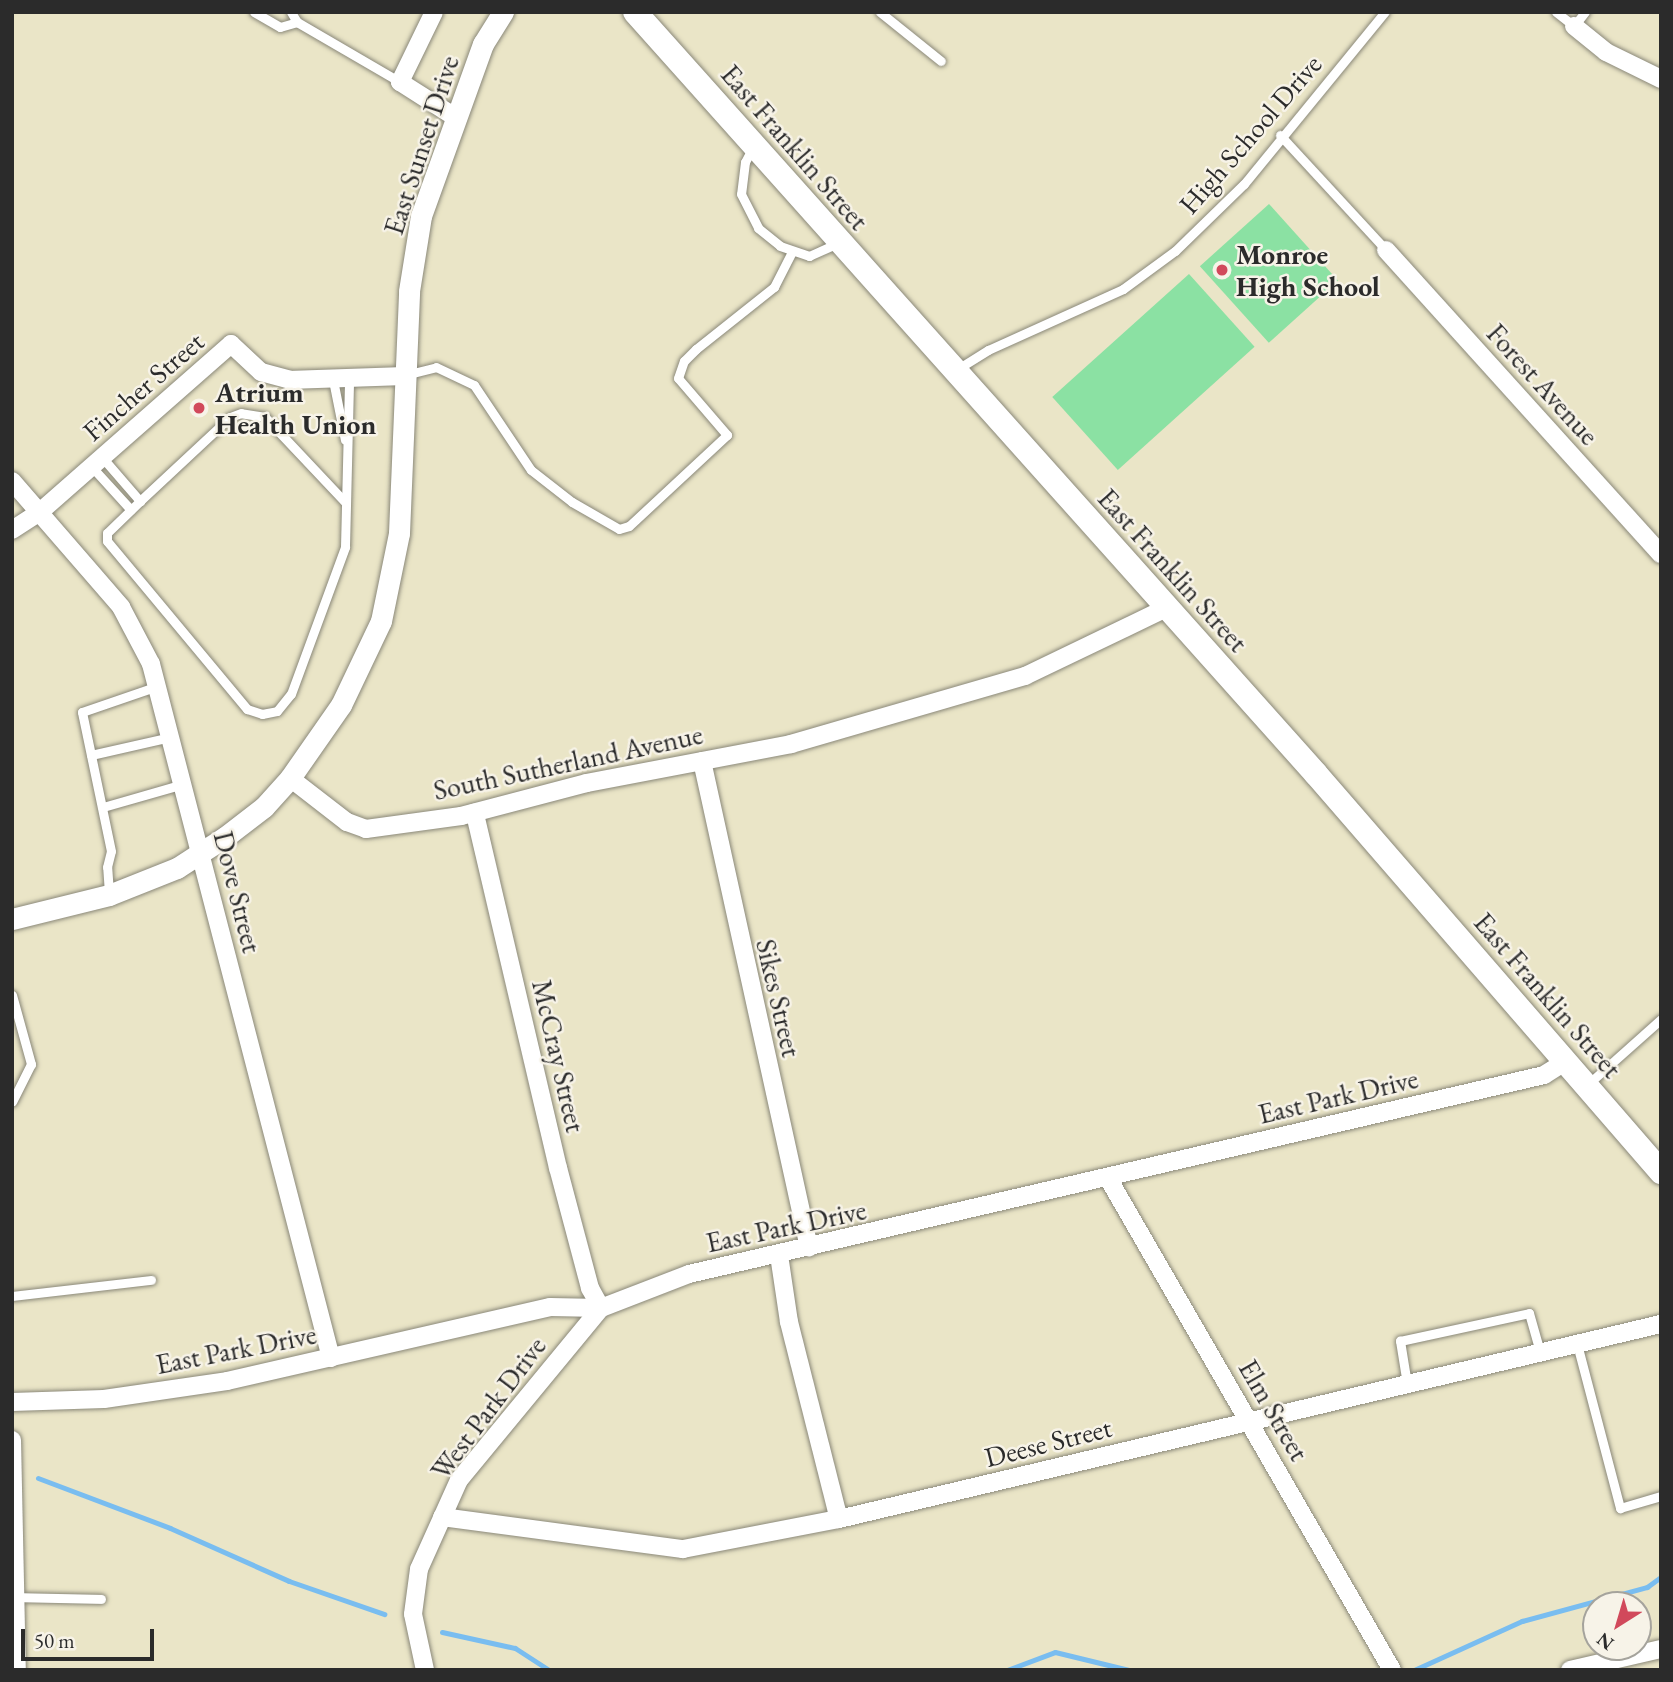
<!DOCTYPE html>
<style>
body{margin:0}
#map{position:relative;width:1673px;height:1682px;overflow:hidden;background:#eae5c7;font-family:"EB Garamond",serif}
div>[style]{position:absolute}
.green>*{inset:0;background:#8be1a3;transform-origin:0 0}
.stream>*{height:5px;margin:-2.5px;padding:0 2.5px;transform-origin:2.5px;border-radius:2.5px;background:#79bdf0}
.roads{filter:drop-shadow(0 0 2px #8a8879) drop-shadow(0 0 2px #8a8879)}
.service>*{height:9px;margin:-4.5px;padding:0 4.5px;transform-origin:4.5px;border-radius:4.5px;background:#fff}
.minor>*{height:18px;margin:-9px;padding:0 9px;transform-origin:9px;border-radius:9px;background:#fff}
.tertiary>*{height:21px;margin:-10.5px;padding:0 10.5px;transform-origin:10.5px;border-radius:10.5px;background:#fff}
.secondary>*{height:24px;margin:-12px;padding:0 12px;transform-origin:12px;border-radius:12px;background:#fff}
.dots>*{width:19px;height:19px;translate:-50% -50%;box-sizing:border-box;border:4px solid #f7f3e8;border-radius:50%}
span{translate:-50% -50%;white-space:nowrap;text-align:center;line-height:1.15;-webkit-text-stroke:5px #f7f3e8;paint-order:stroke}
.street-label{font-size:28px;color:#2b2b2b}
.poi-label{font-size:28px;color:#2b2b2b;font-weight:700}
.left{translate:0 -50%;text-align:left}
.frame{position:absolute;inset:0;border:14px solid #2b2b2b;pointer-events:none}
.north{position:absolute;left:1582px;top:1591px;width:70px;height:70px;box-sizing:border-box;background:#f7f3e8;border:2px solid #a5a39c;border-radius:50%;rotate:217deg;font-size:19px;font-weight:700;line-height:28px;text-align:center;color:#2b2b2b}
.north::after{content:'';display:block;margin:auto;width:24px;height:32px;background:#d1495b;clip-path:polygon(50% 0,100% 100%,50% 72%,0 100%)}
.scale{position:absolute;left:21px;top:1629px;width:133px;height:32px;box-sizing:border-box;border:4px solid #2b2b2b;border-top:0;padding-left:9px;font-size:21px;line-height:24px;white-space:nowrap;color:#2b2b2b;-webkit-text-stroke:5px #f7f3e8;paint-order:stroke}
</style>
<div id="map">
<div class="green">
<div style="left:1269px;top:204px;width:103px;height:93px;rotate:48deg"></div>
<div style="left:1189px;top:274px;width:98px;height:184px;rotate:48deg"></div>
</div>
<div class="stream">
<div style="left:38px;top:1478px;width:141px;rotate:20.7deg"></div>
<div style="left:170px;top:1528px;width:130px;rotate:24deg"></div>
<div style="left:289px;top:1581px;width:101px;rotate:19.2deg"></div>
<div style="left:442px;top:1632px;width:75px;rotate:12.4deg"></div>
<div style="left:515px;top:1648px;width:40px;rotate:32.9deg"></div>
<div style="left:1007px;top:1670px;width:51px;rotate:-20.6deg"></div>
<div style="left:1055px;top:1652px;width:76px;rotate:13.7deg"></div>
<div style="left:1414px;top:1670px;width:119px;rotate:-24.4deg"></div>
<div style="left:1522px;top:1621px;width:130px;rotate:-15.2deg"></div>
<div style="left:1647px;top:1587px;width:17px;rotate:-36deg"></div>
</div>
<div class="roads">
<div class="service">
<div style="left:254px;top:12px;width:30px;rotate:30deg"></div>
<div style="left:280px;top:27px;width:18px;rotate:-16deg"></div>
<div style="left:291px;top:12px;width:12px;rotate:59deg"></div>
<div style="left:297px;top:22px;width:119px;rotate:30.2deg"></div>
<div style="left:880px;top:12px;width:78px;rotate:38.8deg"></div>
<div style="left:1556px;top:12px;width:23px;rotate:38deg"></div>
<div style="left:1574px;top:26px;width:18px;rotate:-52deg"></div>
<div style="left:1280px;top:135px;width:156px;rotate:47.3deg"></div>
<div style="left:753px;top:147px;width:17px;rotate:118deg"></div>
<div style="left:745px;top:162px;width:32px;rotate:97deg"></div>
<div style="left:741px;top:194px;width:38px;rotate:63deg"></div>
<div style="left:758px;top:228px;width:28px;rotate:39deg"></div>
<div style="left:780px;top:246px;width:31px;rotate:19deg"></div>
<div style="left:809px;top:256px;width:32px;rotate:-24deg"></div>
<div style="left:956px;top:370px;width:38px;rotate:-32deg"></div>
<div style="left:988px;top:350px;width:148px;rotate:-24.3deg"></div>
<div style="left:1123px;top:289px;width:64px;rotate:-36.2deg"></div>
<div style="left:1175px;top:251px;width:96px;rotate:-44.2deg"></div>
<div style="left:1244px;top:184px;width:222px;rotate:-50.7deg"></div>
<div style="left:405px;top:375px;width:32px;rotate:-14deg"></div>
<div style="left:436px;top:367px;width:42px;rotate:25.3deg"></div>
<div style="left:474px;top:385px;width:102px;rotate:56.2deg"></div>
<div style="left:531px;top:470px;width:52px;rotate:38deg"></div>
<div style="left:572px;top:502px;width:54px;rotate:29.9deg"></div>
<div style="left:619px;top:529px;width:10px;rotate:-17deg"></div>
<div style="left:629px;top:526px;width:134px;rotate:-42.9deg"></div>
<div style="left:727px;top:435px;width:75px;rotate:-130.7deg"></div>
<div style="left:678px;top:378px;width:18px;rotate:-71deg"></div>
<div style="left:684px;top:361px;width:17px;rotate:-45deg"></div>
<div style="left:696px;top:349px;width:100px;rotate:-38.5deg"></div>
<div style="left:774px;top:287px;width:39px;rotate:-63deg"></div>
<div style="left:333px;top:380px;width:61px;rotate:78.7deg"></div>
<div style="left:101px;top:456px;width:60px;rotate:49.1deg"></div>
<div style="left:91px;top:466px;width:59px;rotate:47.7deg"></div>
<div style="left:345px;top:502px;width:117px;rotate:-133.3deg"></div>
<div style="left:265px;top:417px;width:24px;rotate:-171deg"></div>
<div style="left:241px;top:413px;width:12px;rotate:160deg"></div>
<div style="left:230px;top:417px;width:123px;rotate:137deg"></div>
<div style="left:140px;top:501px;width:46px;rotate:135.9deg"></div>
<div style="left:107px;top:533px;width:8px;rotate:90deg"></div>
<div style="left:107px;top:541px;width:219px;rotate:50.2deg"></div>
<div style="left:247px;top:709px;width:16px;rotate:18deg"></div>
<div style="left:262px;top:714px;width:15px;rotate:-11deg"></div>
<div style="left:277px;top:711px;width:22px;rotate:-51deg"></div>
<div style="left:291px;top:694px;width:157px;rotate:-69.8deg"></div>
<div style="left:345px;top:547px;width:169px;rotate:-88.6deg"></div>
<div style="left:91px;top:755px;width:82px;rotate:-12.7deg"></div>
<div style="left:103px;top:807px;width:83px;rotate:-16deg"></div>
<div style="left:109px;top:893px;width:26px;rotate:-94deg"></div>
<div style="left:107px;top:867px;width:16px;rotate:-76deg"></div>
<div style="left:111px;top:851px;width:142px;rotate:-101.8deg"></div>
<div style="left:82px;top:712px;width:80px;rotate:-18.9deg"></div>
<div style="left:12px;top:995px;width:72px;rotate:74.6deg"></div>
<div style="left:31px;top:1064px;width:42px;rotate:116.6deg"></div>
<div style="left:1587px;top:1085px;width:99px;rotate:-41.7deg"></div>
<div style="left:12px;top:1296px;width:140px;rotate:-6.6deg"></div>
<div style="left:1577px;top:1344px;width:170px;rotate:75.3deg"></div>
<div style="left:1620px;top:1508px;width:43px;rotate:-16.3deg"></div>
<div style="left:1407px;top:1384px;width:44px;rotate:-99.2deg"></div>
<div style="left:1400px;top:1341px;width:132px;rotate:-12.2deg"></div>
<div style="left:1529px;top:1313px;width:41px;rotate:74.2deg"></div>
<div style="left:15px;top:1597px;width:86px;rotate:1.3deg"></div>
</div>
<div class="minor">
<div style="left:434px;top:12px;width:78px;rotate:115.9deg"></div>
<div style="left:400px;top:82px;width:65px;rotate:32.5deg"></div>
<div style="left:1574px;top:26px;width:41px;rotate:39.1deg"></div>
<div style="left:1606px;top:52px;width:61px;rotate:26.1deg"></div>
<div style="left:1386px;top:250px;width:410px;rotate:47.9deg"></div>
<div style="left:12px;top:481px;width:167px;rotate:49.1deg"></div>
<div style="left:121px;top:607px;width:64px;rotate:62.2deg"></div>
<div style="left:151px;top:664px;width:717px;rotate:75.46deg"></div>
<div style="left:12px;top:530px;width:35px;rotate:-33deg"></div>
<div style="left:41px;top:511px;width:253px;rotate:-41.3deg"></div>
<div style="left:231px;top:344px;width:41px;rotate:43deg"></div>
<div style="left:261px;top:372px;width:30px;rotate:15deg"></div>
<div style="left:290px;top:380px;width:113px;rotate:-2deg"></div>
<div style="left:702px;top:761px;width:498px;rotate:77.6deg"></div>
<div style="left:290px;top:778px;width:72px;rotate:37.7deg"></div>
<div style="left:347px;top:822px;width:20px;rotate:20deg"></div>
<div style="left:366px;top:829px;width:96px;rotate:-7.8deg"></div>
<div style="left:461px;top:816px;width:130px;rotate:-14.7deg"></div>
<div style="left:587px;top:783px;width:208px;rotate:-10.8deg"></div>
<div style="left:791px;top:744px;width:244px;rotate:-16.2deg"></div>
<div style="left:1025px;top:676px;width:157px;rotate:-25.7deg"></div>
<div style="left:1108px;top:1178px;width:568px;rotate:60deg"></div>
<div style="left:779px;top:1255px;width:68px;rotate:81.5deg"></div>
<div style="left:789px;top:1322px;width:203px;rotate:75.8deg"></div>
<div style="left:12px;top:1402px;width:92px;rotate:-1.9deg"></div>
<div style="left:104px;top:1399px;width:124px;rotate:-8.3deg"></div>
<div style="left:227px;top:1381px;width:331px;rotate:-12.9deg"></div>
<div style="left:550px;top:1307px;width:51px;rotate:1.1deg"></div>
<div style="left:601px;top:1308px;width:94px;rotate:-21.1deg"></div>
<div style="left:689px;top:1274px;width:878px;rotate:-13.1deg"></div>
<div style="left:1544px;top:1075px;width:26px;rotate:-32deg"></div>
<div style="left:12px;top:1440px;width:230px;rotate:88.8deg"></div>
<div style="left:442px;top:1517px;width:243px;rotate:7.6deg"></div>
<div style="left:683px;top:1549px;width:159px;rotate:-10.9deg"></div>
<div style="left:839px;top:1519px;width:845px;rotate:-13.35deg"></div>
<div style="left:425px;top:1670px;width:57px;rotate:-102.1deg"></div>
<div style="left:413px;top:1614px;width:45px;rotate:-82.4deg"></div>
<div style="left:419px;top:1569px;width:98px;rotate:-65.8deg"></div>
<div style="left:459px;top:1480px;width:223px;rotate:-50.5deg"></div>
<div style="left:601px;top:1308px;width:23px;rotate:-119deg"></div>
<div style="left:590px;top:1288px;width:124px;rotate:-104.9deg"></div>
<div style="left:558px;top:1168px;width:365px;rotate:-103.2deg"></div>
<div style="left:1570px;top:1670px;width:93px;rotate:-13deg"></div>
</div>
<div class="tertiary">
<div style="left:12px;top:919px;width:100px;rotate:-13.9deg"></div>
<div style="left:109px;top:895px;width:73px;rotate:-21.7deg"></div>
<div style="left:177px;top:868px;width:57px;rotate:-32.9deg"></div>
<div style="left:225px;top:837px;width:49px;rotate:-37.6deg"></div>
<div style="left:264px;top:807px;width:39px;rotate:-48deg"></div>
<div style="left:290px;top:778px;width:89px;rotate:-55.1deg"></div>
<div style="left:341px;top:705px;width:93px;rotate:-64.5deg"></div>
<div style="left:381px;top:621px;width:90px;rotate:-78.4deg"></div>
<div style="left:399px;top:533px;width:242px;rotate:-87.6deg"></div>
<div style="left:409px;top:291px;width:76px;rotate:-80.9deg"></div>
<div style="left:421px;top:216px;width:183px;rotate:-70.2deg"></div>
<div style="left:483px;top:44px;width:38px;rotate:-58deg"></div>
</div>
<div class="secondary">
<div style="left:635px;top:12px;width:1022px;rotate:48.21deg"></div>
<div style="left:1316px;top:774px;width:527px;rotate:49.08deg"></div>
</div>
</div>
<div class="dots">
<div style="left:1222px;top:270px;background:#d1495b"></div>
<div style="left:199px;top:408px;background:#d1495b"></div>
</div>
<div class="street-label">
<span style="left:1250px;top:134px;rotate:-49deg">High School Drive</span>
<span style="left:421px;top:145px;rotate:-72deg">East Sunset Drive</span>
<span style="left:795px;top:147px;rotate:49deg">East Franklin Street</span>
<span style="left:1543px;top:384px;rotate:48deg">Forest Avenue</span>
<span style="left:143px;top:386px;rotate:-41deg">Fincher Street</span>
<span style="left:1173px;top:570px;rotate:48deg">East Franklin Street</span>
<span style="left:568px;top:762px;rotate:-12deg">South Sutherland Avenue</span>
<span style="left:238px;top:892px;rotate:76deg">Dove Street</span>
<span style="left:1548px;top:995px;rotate:49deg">East Franklin Street</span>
<span style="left:779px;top:998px;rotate:77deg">Sikes Street</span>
<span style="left:559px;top:1056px;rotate:77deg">McCray Street</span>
<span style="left:1338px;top:1096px;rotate:-13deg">East Park Drive</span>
<span style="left:786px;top:1226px;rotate:-12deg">East Park Drive</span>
<span style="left:236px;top:1349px;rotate:-11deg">East Park Drive</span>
<span style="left:488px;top:1408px;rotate:-53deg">West Park Drive</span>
<span style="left:1274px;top:1410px;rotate:60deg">Elm Street</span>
<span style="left:1048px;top:1442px;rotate:-14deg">Deese Street</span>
</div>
<div class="poi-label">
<span class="left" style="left:1236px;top:270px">Monroe<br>High School</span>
<span class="left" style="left:215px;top:408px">Atrium<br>Health Union</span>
</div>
<div class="frame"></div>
<div class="north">N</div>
<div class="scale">50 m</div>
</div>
